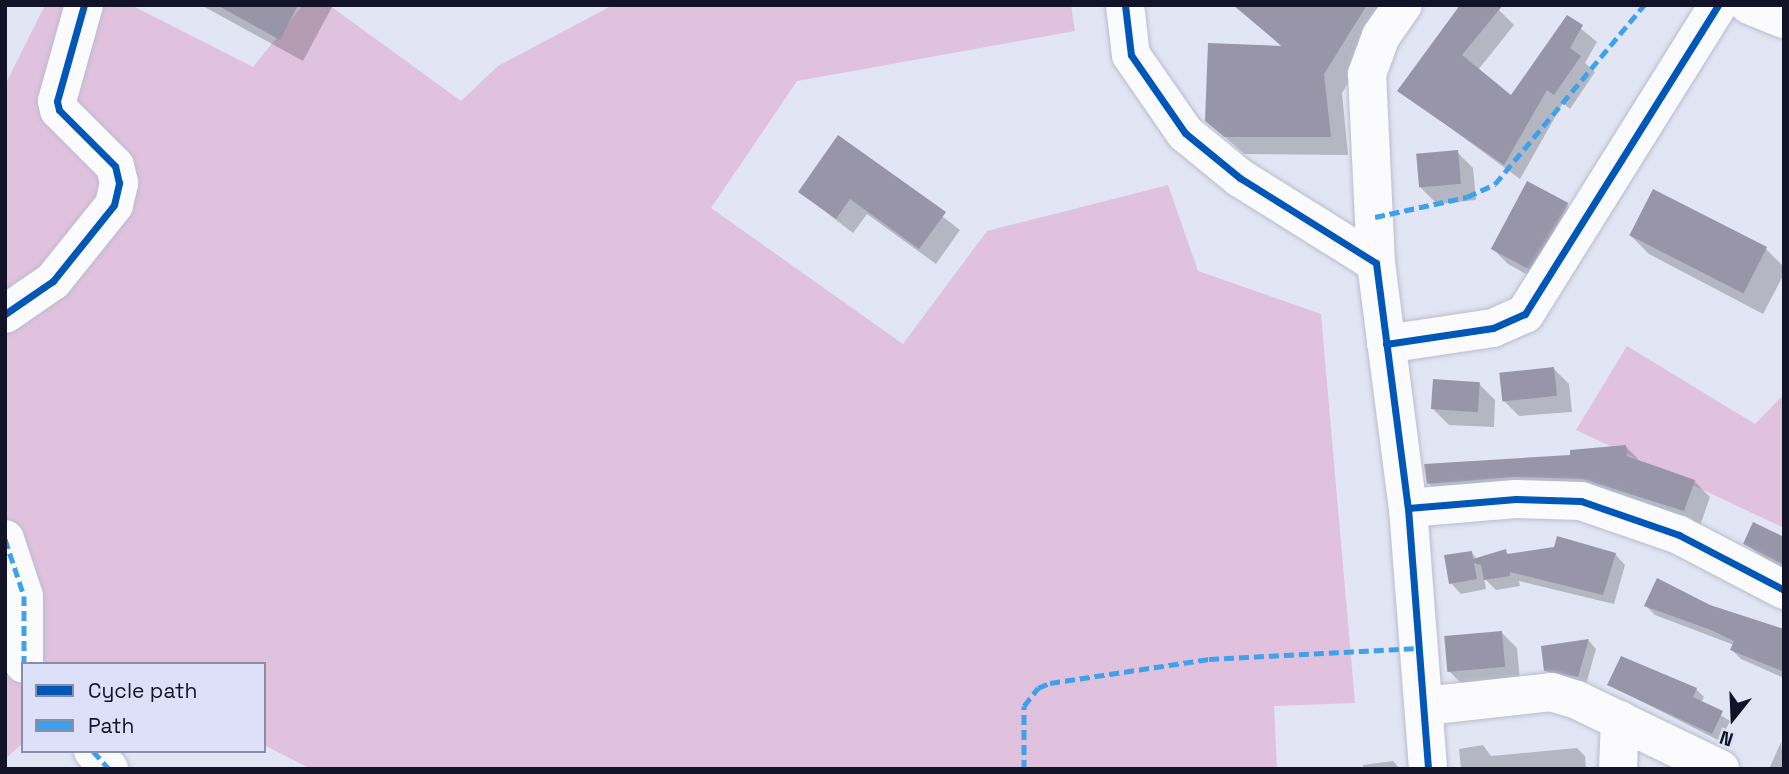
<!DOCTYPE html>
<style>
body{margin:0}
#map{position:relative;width:1789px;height:774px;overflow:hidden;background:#e2e5f3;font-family:"Space Grotesk",sans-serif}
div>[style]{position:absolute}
.green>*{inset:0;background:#e1c2de}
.shadow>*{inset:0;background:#0003}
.building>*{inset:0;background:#9995a9;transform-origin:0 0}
.roads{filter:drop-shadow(0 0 2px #babcce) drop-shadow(0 0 2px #babcce)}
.street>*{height:38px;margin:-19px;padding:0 19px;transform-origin:19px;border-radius:19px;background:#fbfbfd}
.quiet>*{height:5px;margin-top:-2.5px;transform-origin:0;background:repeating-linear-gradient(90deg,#3da2eb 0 10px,transparent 0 15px)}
.cycleway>*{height:7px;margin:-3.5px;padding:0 3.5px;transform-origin:3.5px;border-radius:3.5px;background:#0057b8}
span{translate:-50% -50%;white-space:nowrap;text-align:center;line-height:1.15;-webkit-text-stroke:7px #dce0f9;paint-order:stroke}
.frame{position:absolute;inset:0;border:7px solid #121329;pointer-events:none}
.legend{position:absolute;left:21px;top:662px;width:245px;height:91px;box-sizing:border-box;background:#dce0f9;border:2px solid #8b8ea6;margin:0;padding:9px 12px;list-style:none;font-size:21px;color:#121329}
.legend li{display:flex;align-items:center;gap:14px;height:35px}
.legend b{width:35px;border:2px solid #8b8ea6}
.north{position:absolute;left:1698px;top:683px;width:70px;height:70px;-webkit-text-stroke:5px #dce0f9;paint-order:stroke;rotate:198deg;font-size:19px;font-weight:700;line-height:28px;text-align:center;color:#121329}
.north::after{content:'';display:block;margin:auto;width:24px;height:32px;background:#121329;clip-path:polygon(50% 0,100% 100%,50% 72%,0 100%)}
</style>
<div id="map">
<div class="green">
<div style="clip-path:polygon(45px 5px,131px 5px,253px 67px,303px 5px,329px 5px,461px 101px,498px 66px,613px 5px,1071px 5px,1075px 31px,797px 81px,711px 208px,903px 344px,987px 231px,1168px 185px,1198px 271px,1321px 314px,1355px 703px,1274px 706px,1277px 769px,311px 769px,264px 745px,264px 664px,23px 664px,23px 743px,5px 759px,5px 85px)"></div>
<div style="clip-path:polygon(1627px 346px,1755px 424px,1784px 394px,1784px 528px,1576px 430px)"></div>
</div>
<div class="shadow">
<div style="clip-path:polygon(201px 5px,333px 5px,303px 61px)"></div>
<div style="clip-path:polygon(1236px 5px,1407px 5px,1392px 12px,1342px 93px,1348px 155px,1244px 154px,1207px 121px,1283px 48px)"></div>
<div style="clip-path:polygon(1499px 10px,1514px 25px,1478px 70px,1511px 97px,1568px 18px,1597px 42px,1585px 63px,1595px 72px,1570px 109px,1563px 103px,1520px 179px,1400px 91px)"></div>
<div style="clip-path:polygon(839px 137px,960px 230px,936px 264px,867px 214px,853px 233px,800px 192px)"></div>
<div style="clip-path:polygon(1457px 152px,1473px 168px,1476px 200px,1437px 204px,1421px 188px)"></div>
<div style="clip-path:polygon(1528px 183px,1567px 205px,1583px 221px,1544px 284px,1508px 264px,1492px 248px)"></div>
<div style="clip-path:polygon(1629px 234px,1766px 249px,1784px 267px,1784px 274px,1763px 314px,1649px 254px)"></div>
<div style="clip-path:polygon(1553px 368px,1569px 384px,1572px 412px,1519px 416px,1503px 400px)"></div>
<div style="clip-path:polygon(1479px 384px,1495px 400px,1494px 427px,1449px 425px,1433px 409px)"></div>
<div style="clip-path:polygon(1625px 446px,1642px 463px,1694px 481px,1710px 497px,1700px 526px,1445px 500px,1429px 484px)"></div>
<div style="clip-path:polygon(1784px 539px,1784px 572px,1745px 544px)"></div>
<div style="clip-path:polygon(1505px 551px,1510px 556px,1615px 554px,1625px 565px,1614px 604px,1519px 581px,1520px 586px,1496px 590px,1484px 578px,1486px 589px,1461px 594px,1451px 583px,1471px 552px,1478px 560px)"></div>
<div style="clip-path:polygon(1646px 606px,1710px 607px,1784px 630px,1784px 678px,1741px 659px,1732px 650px,1734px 645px,1655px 615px)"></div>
<div style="clip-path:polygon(1501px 632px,1517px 648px,1520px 682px,1465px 687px,1449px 671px)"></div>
<div style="clip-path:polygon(1589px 641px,1596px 649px,1586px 684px,1554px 678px,1546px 670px,1543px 647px)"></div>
<div style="clip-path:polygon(1609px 685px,1696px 689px,1704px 697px,1701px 703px,1730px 721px,1720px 741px)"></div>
<div style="clip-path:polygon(1781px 742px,1784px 769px,1772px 769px,1770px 767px)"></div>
<div style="clip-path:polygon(1483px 745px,1491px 756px,1577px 748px,1585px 756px,1586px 769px,1461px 769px,1459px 749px)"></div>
<div style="clip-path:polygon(1393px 761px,1400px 769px,1364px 769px,1363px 765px)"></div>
</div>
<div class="building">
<div style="clip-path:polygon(217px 5px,298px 5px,280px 40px)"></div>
<div style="clip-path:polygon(1233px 5px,1367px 5px,1324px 74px,1331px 137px,1224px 137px,1205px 121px,1208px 43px,1282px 46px)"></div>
<div style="clip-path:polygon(1460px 5px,1503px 5px,1462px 55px,1511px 95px,1567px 15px,1583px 25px,1570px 48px,1581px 56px,1554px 95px,1547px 90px,1504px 165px,1397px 91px)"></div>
<div style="clip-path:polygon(838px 135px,946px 212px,919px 249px,850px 199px,836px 219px,798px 192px)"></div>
<div style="left:1458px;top:150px;width:34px;height:42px;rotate:85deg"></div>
<div style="left:1527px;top:181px;width:47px;height:77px;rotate:28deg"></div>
<div style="left:1653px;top:189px;width:128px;height:52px;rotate:27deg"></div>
<div style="left:1554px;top:367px;width:29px;height:55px;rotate:84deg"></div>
<div style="left:1433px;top:379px;width:47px;height:30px;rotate:4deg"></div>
<div style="clip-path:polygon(1626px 445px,1627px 456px,1695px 480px,1684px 511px,1582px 479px,1514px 477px,1427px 484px,1424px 464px,1570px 455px,1570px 450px)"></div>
<div style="clip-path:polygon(1753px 522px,1784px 537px,1784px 565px,1743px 544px)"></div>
<div style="clip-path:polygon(1557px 536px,1616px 553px,1603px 595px,1510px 572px,1510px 576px,1484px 580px,1481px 565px,1474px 563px,1477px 579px,1449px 584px,1444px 555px,1472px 551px,1473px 559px,1506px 549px,1507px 554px,1554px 547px)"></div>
<div style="clip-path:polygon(1657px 578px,1710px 605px,1784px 629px,1784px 672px,1730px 650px,1734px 641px,1711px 630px,1644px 606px)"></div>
<div style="left:1502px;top:631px;width:36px;height:58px;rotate:85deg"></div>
<div style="clip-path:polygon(1589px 639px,1578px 677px,1544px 671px,1541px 646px)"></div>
<div style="clip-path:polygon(1621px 656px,1697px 688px,1693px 697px,1723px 711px,1712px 734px,1607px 685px)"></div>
</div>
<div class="roads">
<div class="street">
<div style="left:1125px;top:5px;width:50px;rotate:83.2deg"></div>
<div style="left:1131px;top:55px;width:95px;rotate:55.3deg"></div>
<div style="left:1185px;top:133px;width:71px;rotate:39.3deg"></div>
<div style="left:1240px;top:178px;width:160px;rotate:32deg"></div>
<div style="left:1376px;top:263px;width:247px;rotate:82.6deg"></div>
<div style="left:1408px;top:508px;width:262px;rotate:85.6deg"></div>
<div style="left:1749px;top:5px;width:38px;rotate:22deg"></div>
<div style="left:1376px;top:263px;width:189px;rotate:-92.7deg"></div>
<div style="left:1367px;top:74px;width:40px;rotate:-69.8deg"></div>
<div style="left:1381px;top:36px;width:38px;rotate:-55deg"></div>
<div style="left:5px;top:314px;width:58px;rotate:-34.5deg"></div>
<div style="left:53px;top:281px;width:97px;rotate:-51.2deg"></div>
<div style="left:114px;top:205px;width:23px;rotate:-77deg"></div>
<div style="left:119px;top:183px;width:17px;rotate:-103deg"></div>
<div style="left:115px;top:166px;width:79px;rotate:-135deg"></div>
<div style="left:59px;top:110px;width:9px;rotate:-103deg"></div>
<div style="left:57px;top:101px;width:100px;rotate:-74.3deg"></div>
<div style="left:1386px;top:344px;width:108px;rotate:-8.5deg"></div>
<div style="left:1493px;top:328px;width:35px;rotate:-24deg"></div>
<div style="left:1525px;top:314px;width:364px;rotate:-58deg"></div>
<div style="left:1408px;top:508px;width:108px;rotate:-4.8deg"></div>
<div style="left:1516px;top:499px;width:65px;rotate:1.8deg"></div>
<div style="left:1581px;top:501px;width:104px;rotate:19.1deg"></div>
<div style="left:1679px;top:535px;width:119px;rotate:27.6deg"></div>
<div style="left:5px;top:539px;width:60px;rotate:71.6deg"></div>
<div style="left:24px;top:596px;width:68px;rotate:90deg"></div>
<div style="left:1425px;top:706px;width:127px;rotate:-6.3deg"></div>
<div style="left:1551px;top:692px;width:27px;rotate:17deg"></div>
<div style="left:1577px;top:700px;width:159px;rotate:25.8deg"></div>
<div style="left:93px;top:751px;width:24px;rotate:48deg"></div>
<div style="left:1618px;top:769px;width:49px;rotate:-87.7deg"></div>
</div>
</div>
<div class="quiet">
<div style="left:1375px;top:217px;width:94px;rotate:-12.3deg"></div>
<div style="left:1467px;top:197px;width:31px;rotate:-25deg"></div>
<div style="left:1495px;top:184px;width:233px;rotate:-50.2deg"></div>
<div style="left:5px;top:539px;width:60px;rotate:71.6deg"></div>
<div style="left:24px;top:596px;width:68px;rotate:90deg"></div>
<div style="left:93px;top:751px;width:24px;rotate:48deg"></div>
<div style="left:1024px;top:769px;width:63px;rotate:-90deg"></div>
<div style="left:1024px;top:706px;width:23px;rotate:-52deg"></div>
<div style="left:1038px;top:688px;width:13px;rotate:-23deg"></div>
<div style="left:1050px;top:683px;width:161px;rotate:-8.6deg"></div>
<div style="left:1209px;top:659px;width:210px;rotate:-3deg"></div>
</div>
<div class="cycleway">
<div style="left:1125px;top:5px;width:50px;rotate:83.2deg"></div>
<div style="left:1131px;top:55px;width:95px;rotate:55.3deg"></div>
<div style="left:1185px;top:133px;width:71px;rotate:39.3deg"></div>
<div style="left:1240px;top:178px;width:160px;rotate:32deg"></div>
<div style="left:1376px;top:263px;width:247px;rotate:82.6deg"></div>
<div style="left:1408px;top:508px;width:262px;rotate:85.6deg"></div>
<div style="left:5px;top:314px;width:58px;rotate:-34.5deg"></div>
<div style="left:53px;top:281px;width:97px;rotate:-51.2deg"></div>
<div style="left:114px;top:205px;width:23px;rotate:-77deg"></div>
<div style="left:119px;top:183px;width:17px;rotate:-103deg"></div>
<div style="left:115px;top:166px;width:79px;rotate:-135deg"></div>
<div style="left:59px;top:110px;width:9px;rotate:-103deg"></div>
<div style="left:57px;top:101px;width:100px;rotate:-74.3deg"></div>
<div style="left:1386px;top:344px;width:108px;rotate:-8.5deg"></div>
<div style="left:1493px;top:328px;width:35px;rotate:-24deg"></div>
<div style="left:1525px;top:314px;width:364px;rotate:-58deg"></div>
<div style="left:1408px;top:508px;width:108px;rotate:-4.8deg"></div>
<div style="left:1516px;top:499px;width:65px;rotate:1.8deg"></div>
<div style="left:1581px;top:501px;width:104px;rotate:19.1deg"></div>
<div style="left:1679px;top:535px;width:119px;rotate:27.6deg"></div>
</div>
<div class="frame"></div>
<ul class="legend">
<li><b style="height:9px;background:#0057b8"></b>Cycle path</li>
<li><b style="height:9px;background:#3da2eb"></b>Path</li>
</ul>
<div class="north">N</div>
</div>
